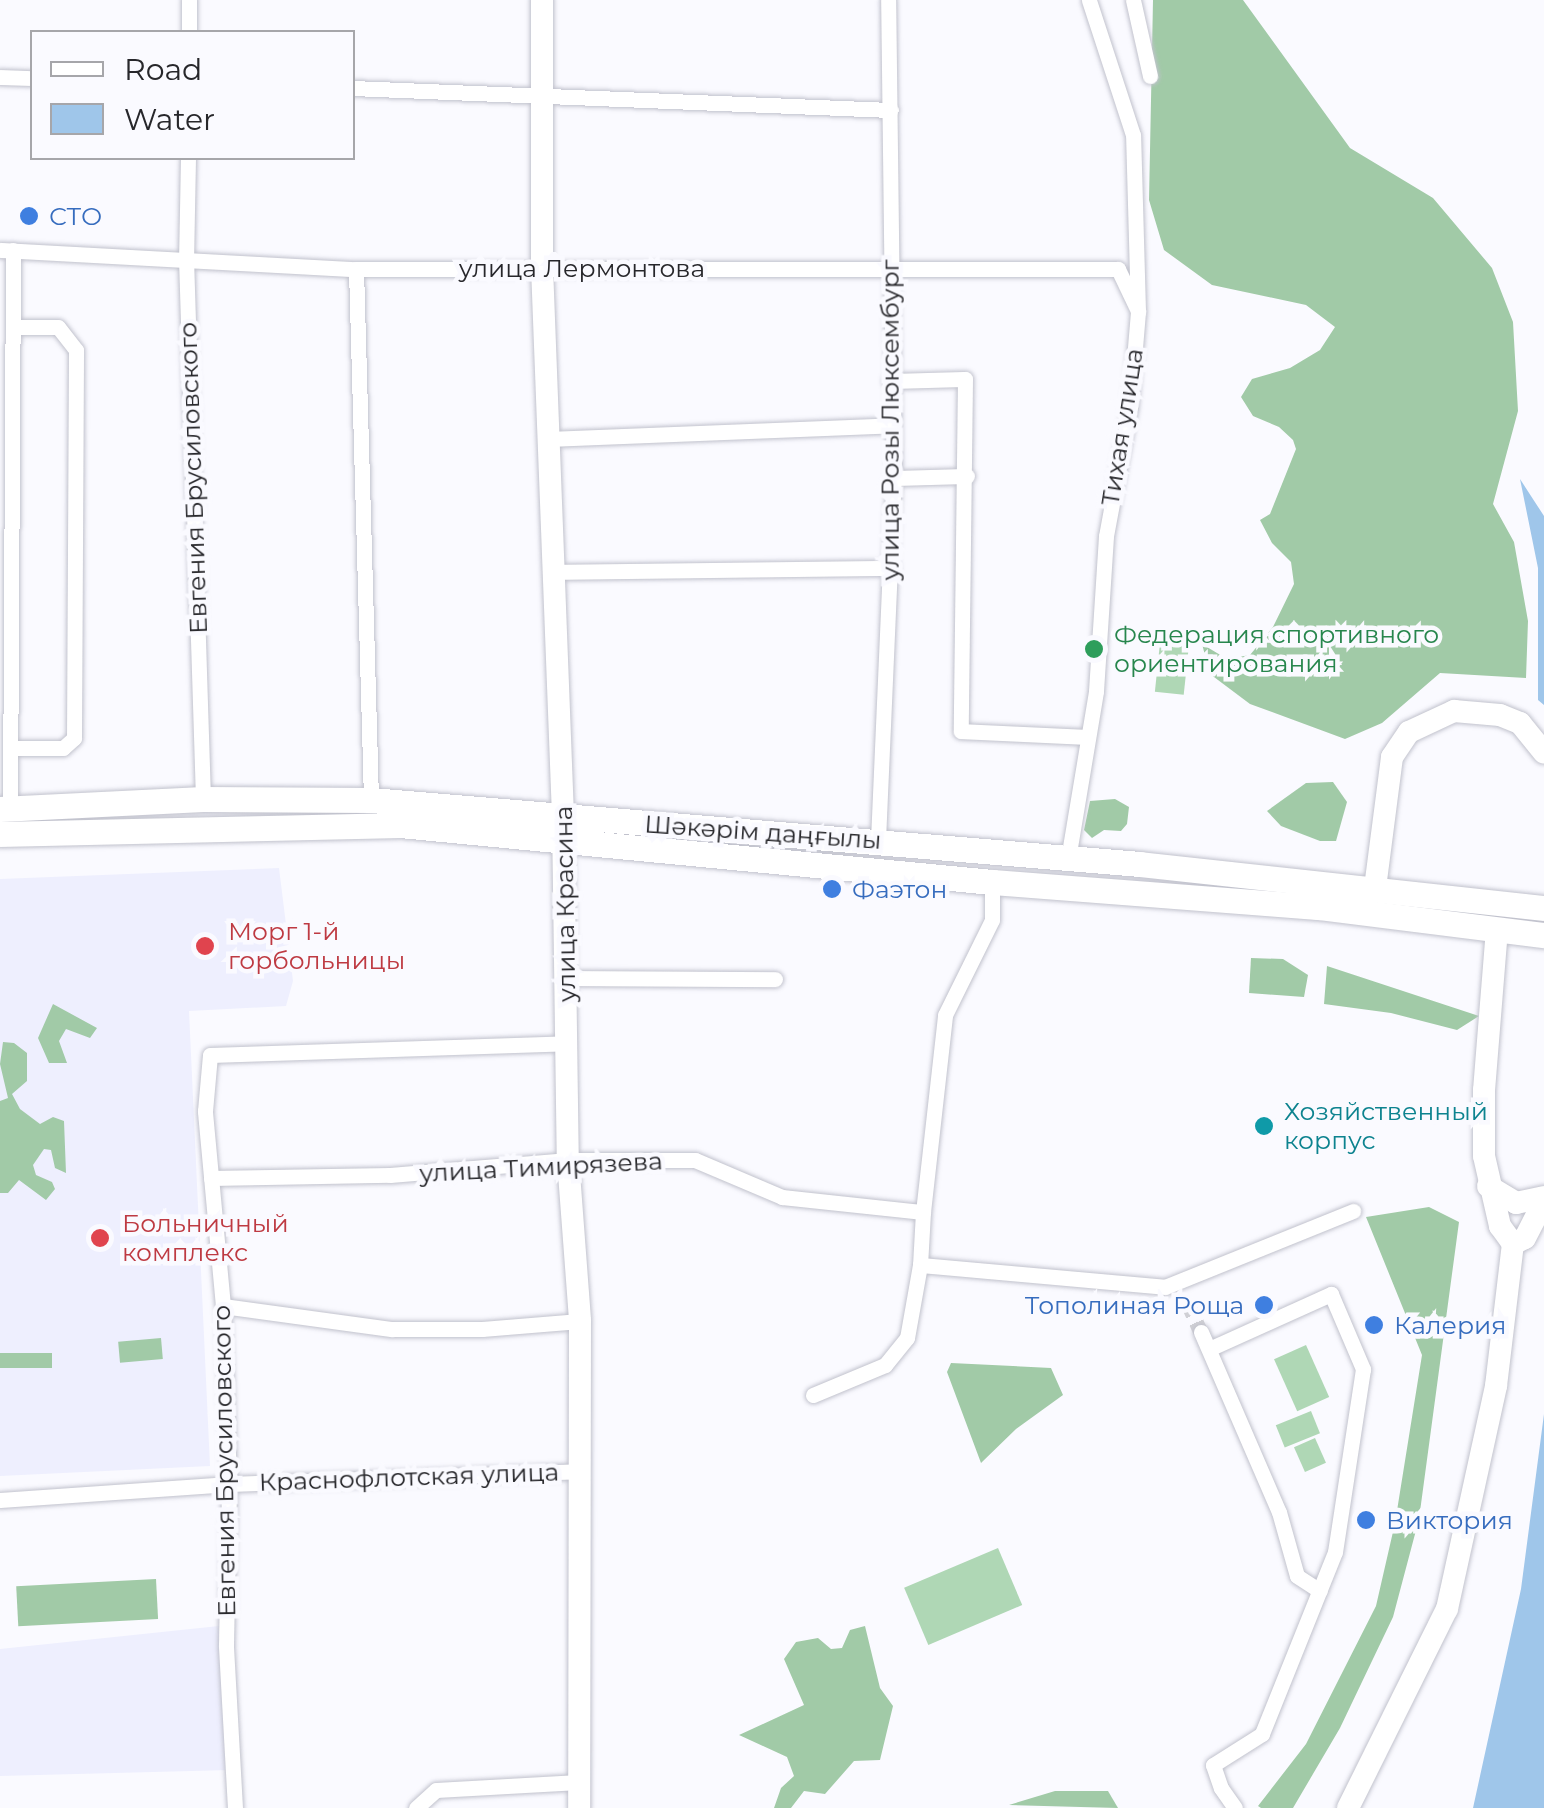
<!DOCTYPE html>
<meta charset="utf-8">
<style>
body{margin:0}
#map{position:relative;width:1544px;height:1808px;overflow:hidden;background:#fafaff;font-family:Montserrat,sans-serif}
div>[style]{position:absolute}
.built>*{inset:0;background:#eeeffe}
.green>*{inset:0;background:#afd7b5;transform-origin:0 0}
.forest>*{inset:0;background:#a1caa7;transform-origin:0 0}
.water>*{inset:0;background:#9fc6ea}
.street-tunnel>*{height:15px;margin-top:-7.5px;transform-origin:0;background:repeating-linear-gradient(90deg,#d0d0d5 0 15px,transparent 0 23px)}
.roads{filter:drop-shadow(0 0 2px #c1c2cd) drop-shadow(0 0 2px #c1c2cd)}
.street>*{height:15px;margin:-7.5px;padding:0 7.5px;transform-origin:7.5px;border-radius:7.5px;background:#fff}
.secondary>*{height:22px;margin:-11px;padding:0 11px;transform-origin:11px;border-radius:11px;background:#fff}
.primary>*{height:25px;margin:-12.5px;padding:0 12.5px;transform-origin:12.5px;border-radius:12.5px;background:#fff}
.dots>*{width:28px;height:28px;translate:-50% -50%;box-sizing:border-box;border:5px solid #fafaff;border-radius:50%}
span{translate:-50% -50%;white-space:nowrap;text-align:center;line-height:1.15;-webkit-text-stroke:9px #fafaff;paint-order:stroke}
.shop-label{font-size:25px;color:#366cbe}
.left{translate:0 -50%;text-align:left}
.right{translate:-100% -50%;text-align:right}
.street-label{font-size:25px;color:#27272b}
.leisure-label{font-size:25px;color:#27864d}
.health-label{font-size:25px;color:#be3a42}
.culture-label{font-size:25px;color:#0d838f}
.legend{position:absolute;left:30px;top:30px;width:325px;height:130px;box-sizing:border-box;background:#fafaff;border:2px solid #a6a6aa;margin:0;padding:12px 18px;list-style:none;font-size:30px;color:#27272b}
.legend li{display:flex;align-items:center;gap:20px;height:50px}
.legend b{width:50px;border:2px solid #a6a6aa}
</style>
<div id="map">
<div class="built">
<div style="clip-path:polygon(279px 868px,293px 981px,286px 1006px,189px 1011px,210px 1466px,0 1476px,0 879px)"></div>
<div style="clip-path:polygon(219px 1626px,230px 1770px,0 1776px,0 1649px)"></div>
</div>
<div class="green">
<div style="left:1160px;top:643px;width:29px;height:49px;rotate:6deg"></div>
<div style="left:1306px;top:1345px;width:57px;height:35px;rotate:66deg"></div>
<div style="left:1311px;top:1411px;width:24px;height:38px;rotate:68deg"></div>
<div style="left:1315px;top:1438px;width:27px;height:23px;rotate:66deg"></div>
<div style="left:998px;top:1548px;width:62px;height:102px;rotate:67deg"></div>
</div>
<div class="forest">
<div style="clip-path:polygon(1153px 0,1243px 0,1350px 148px,1433px 198px,1492px 268px,1513px 322px,1518px 411px,1493px 504px,1514px 542px,1528px 621px,1526px 678px,1440px 673px,1382px 723px,1345px 739px,1250px 704px,1210px 674px,1202px 644px,1227px 659px,1250px 655px,1273px 627px,1294px 584px,1291px 562px,1272px 543px,1260px 520px,1270px 514px,1296px 449px,1293px 440px,1279px 427px,1253px 416px,1241px 397px,1252px 379px,1290px 368px,1320px 350px,1335px 327px,1306px 305px,1212px 285px,1164px 250px,1149px 200px)"></div>
<div style="clip-path:polygon(1333px 782px,1347px 802px,1336px 841px,1320px 841px,1281px 826px,1267px 811px,1306px 783px)"></div>
<div style="clip-path:polygon(1115px 799px,1129px 807px,1127px 824px,1121px 831px,1104px 830px,1092px 838px,1084px 830px,1090px 801px)"></div>
<div style="clip-path:polygon(1251px 958px,1283px 959px,1308px 975px,1304px 997px,1249px 993px)"></div>
<div style="clip-path:polygon(1327px 966px,1479px 1016px,1457px 1030px,1391px 1013px,1324px 1004px)"></div>
<div style="clip-path:polygon(53px 1004px,97px 1028px,90px 1038px,66px 1029px,59px 1041px,67px 1063px,49px 1063px,38px 1038px)"></div>
<div style="clip-path:polygon(3px 1042px,14px 1043px,27px 1053px,27px 1081px,12px 1094px,20px 1109px,40px 1124px,53px 1117px,64px 1121px,66px 1173px,55px 1168px,51px 1150px,44px 1149px,33px 1165px,36px 1175px,52px 1182px,55px 1189px,46px 1200px,19px 1180px,8px 1193px,0 1193px,0 1101px,8px 1098px,0 1064px)"></div>
<div style="clip-path:polygon(1429px 1207px,1459px 1222px,1419px 1519px,1393px 1617px,1340px 1728px,1293px 1808px,1261px 1808px,1258px 1806px,1306px 1744px,1376px 1606px,1395px 1523px,1422px 1355px,1366px 1217px)"></div>
<div style="left:161px;top:1338px;width:21px;height:43px;rotate:85deg"></div>
<div style="left:52px;top:1353px;width:15px;height:52px;rotate:90deg"></div>
<div style="clip-path:polygon(951px 1363px,1051px 1368px,1063px 1395px,1016px 1429px,981px 1463px,947px 1372px)"></div>
<div style="left:156px;top:1579px;width:40px;height:140px;rotate:87deg"></div>
<div style="clip-path:polygon(865px 1626px,880px 1688px,893px 1706px,880px 1760px,854px 1761px,825px 1794px,804px 1791px,791px 1808px,774px 1808px,781px 1788px,794px 1776px,787px 1757px,739px 1735px,804px 1705px,784px 1659px,796px 1642px,818px 1638px,831px 1649px,842px 1648px,850px 1630px)"></div>
<div style="clip-path:polygon(1055px 1791px,1108px 1791px,1118px 1808px,1009px 1805px)"></div>
</div>
<div class="water">
<div style="clip-path:polygon(1520px 479px,1544px 516px,1544px 705px,1538px 700px,1538px 568px)"></div>
<div style="clip-path:polygon(1544px 1414px,1544px 1808px,1473px 1808px,1521px 1589px)"></div>
</div>
<div class="street-tunnel">
<div style="left:1187px;top:1301px;width:34px;rotate:66deg"></div>
</div>
<div class="roads">
<div class="street">
<div style="left:189px;top:0;width:32px;rotate:90deg"></div>
<div style="left:1133px;top:0;width:78px;rotate:77.4deg"></div>
<div style="left:0;top:77px;width:32px;rotate:2deg"></div>
<div style="left:352px;top:88px;width:539px;rotate:2.34deg"></div>
<div style="left:188px;top:158px;width:100px;rotate:91.1deg"></div>
<div style="left:186px;top:258px;width:541px;rotate:88.2deg"></div>
<div style="left:0;top:250px;width:357px;rotate:3.1deg"></div>
<div style="left:356px;top:269px;width:762px"></div>
<div style="left:1118px;top:269px;width:47px;rotate:64.5deg"></div>
<div style="left:356px;top:269px;width:531px;rotate:88.38deg"></div>
<div style="left:890px;top:381px;width:75px;rotate:-1.5deg"></div>
<div style="left:965px;top:379px;width:352px;rotate:90.7deg"></div>
<div style="left:961px;top:731px;width:125px;rotate:2.7deg"></div>
<div style="left:549px;top:439px;width:344px;rotate:-2.3deg"></div>
<div style="left:894px;top:478px;width:73px;rotate:-1.6deg"></div>
<div style="left:552px;top:572px;width:340px;rotate:-0.7deg"></div>
<div style="left:10px;top:748px;width:53px"></div>
<div style="left:63px;top:748px;width:15px;rotate:-42deg"></div>
<div style="left:74px;top:738px;width:388px;rotate:-89.7deg"></div>
<div style="left:76px;top:350px;width:29px;rotate:-128deg"></div>
<div style="left:58px;top:327px;width:45px;rotate:180deg"></div>
<div style="left:10px;top:809px;width:559px;rotate:-89.69deg"></div>
<div style="left:878px;top:840px;width:362px;rotate:-87.5deg"></div>
<div style="left:894px;top:478px;width:478px;rotate:-90.7deg"></div>
<div style="left:1068px;top:859px;width:170px;rotate:-80.5deg"></div>
<div style="left:1096px;top:691px;width:155px;rotate:-86.3deg"></div>
<div style="left:1106px;top:536px;width:131px;rotate:-79.5deg"></div>
<div style="left:1130px;top:407px;width:96px;rotate:-85.2deg"></div>
<div style="left:1138px;top:311px;width:176px;rotate:-91.6deg"></div>
<div style="left:1133px;top:135px;width:142px;rotate:-108.1deg"></div>
<div style="left:567px;top:978px;width:208px;rotate:0.3deg"></div>
<div style="left:211px;top:1178px;width:179px;rotate:-1deg"></div>
<div style="left:390px;top:1175px;width:179px;rotate:-4.8deg"></div>
<div style="left:568px;top:1160px;width:127px"></div>
<div style="left:695px;top:1160px;width:95px;rotate:23deg"></div>
<div style="left:782px;top:1197px;width:142px;rotate:6.1deg"></div>
<div style="left:923px;top:1212px;width:198px;rotate:-83.6deg"></div>
<div style="left:945px;top:1015px;width:106px;rotate:-63.7deg"></div>
<div style="left:992px;top:920px;width:38px;rotate:-90deg"></div>
<div style="left:923px;top:1212px;width:53px;rotate:93.2deg"></div>
<div style="left:920px;top:1265px;width:246px;rotate:5.1deg"></div>
<div style="left:1165px;top:1287px;width:203px;rotate:-22deg"></div>
<div style="left:223px;top:1306px;width:171px;rotate:7.8deg"></div>
<div style="left:392px;top:1329px;width:90px"></div>
<div style="left:482px;top:1329px;width:98px;rotate:-4.7deg"></div>
<div style="left:1201px;top:1332px;width:196px;rotate:66.6deg"></div>
<div style="left:1279px;top:1512px;width:66px;rotate:74.3deg"></div>
<div style="left:1297px;top:1576px;width:27px;rotate:33deg"></div>
<div style="left:1209px;top:1349px;width:134px;rotate:-24.3deg"></div>
<div style="left:1331px;top:1294px;width:82px;rotate:66.9deg"></div>
<div style="left:1363px;top:1369px;width:185px;rotate:98.7deg"></div>
<div style="left:1335px;top:1552px;width:196px;rotate:111.9deg"></div>
<div style="left:1262px;top:1734px;width:58px;rotate:147.7deg"></div>
<div style="left:1213px;top:1765px;width:24px;rotate:71deg"></div>
<div style="left:1221px;top:1788px;width:24px;rotate:55deg"></div>
<div style="left:813px;top:1395px;width:78px;rotate:-22.6deg"></div>
<div style="left:885px;top:1365px;width:35px;rotate:-51deg"></div>
<div style="left:907px;top:1338px;width:74px;rotate:-79.9deg"></div>
<div style="left:0;top:1500px;width:230px;rotate:-4deg"></div>
<div style="left:229px;top:1484px;width:350px;rotate:-2.1deg"></div>
<div style="left:235px;top:1808px;width:163px;rotate:-93.2deg"></div>
<div style="left:226px;top:1645px;width:161px;rotate:-88.9deg"></div>
<div style="left:229px;top:1484px;width:178px;rotate:-91.9deg"></div>
<div style="left:223px;top:1306px;width:196px;rotate:-95.3deg"></div>
<div style="left:205px;top:1111px;width:56px;rotate:-84.9deg"></div>
<div style="left:210px;top:1055px;width:358px;rotate:-1.9deg"></div>
<div style="left:416px;top:1808px;width:27px;rotate:-42deg"></div>
<div style="left:436px;top:1790px;width:143px;rotate:-3.2deg"></div>
</div>
<div class="secondary">
<div style="left:542px;top:0;width:267px;rotate:90deg"></div>
<div style="left:542px;top:267px;width:550px;rotate:87.81deg"></div>
<div style="left:563px;top:817px;width:343px;rotate:89.2deg"></div>
<div style="left:568px;top:1160px;width:161px;rotate:85.7deg"></div>
<div style="left:580px;top:1321px;width:487px;rotate:90.1deg"></div>
<div style="left:1375px;top:888px;width:132px;rotate:-82.6deg"></div>
<div style="left:1392px;top:757px;width:30px;rotate:-56deg"></div>
<div style="left:1409px;top:732px;width:50px;rotate:-25deg"></div>
<div style="left:1454px;top:711px;width:46px;rotate:5deg"></div>
<div style="left:1500px;top:715px;width:22px;rotate:22deg"></div>
<div style="left:1520px;top:723px;width:38px;rotate:51deg"></div>
<div style="left:1497px;top:929px;width:162px;rotate:94.6deg"></div>
<div style="left:1484px;top:1090px;width:66px;rotate:90deg"></div>
<div style="left:1484px;top:1156px;width:72px;rotate:77.1deg"></div>
<div style="left:1500px;top:1226px;width:22px;rotate:54deg"></div>
<div style="left:1488px;top:1186px;width:33px;rotate:31deg"></div>
<div style="left:1516px;top:1203px;width:29px;rotate:-12deg"></div>
<div style="left:1348px;top:1808px;width:222px;rotate:-63.6deg"></div>
<div style="left:1447px;top:1609px;width:228px;rotate:-77.6deg"></div>
<div style="left:1496px;top:1386px;width:143px;rotate:-83.2deg"></div>
<div style="left:1513px;top:1244px;width:13px;rotate:-27deg"></div>
<div style="left:1525px;top:1238px;width:42px;rotate:-62.8deg"></div>
</div>
<div class="primary">
<div style="left:0;top:809px;width:203px;rotate:-2.8deg"></div>
<div style="left:203px;top:799px;width:168px;rotate:0.3deg"></div>
<div style="left:371px;top:800px;width:771px;rotate:4.76deg"></div>
<div style="left:1139px;top:864px;width:407px;rotate:6.2deg"></div>
<div style="left:0;top:834px;width:400px;rotate:-1.3deg"></div>
<div style="left:400px;top:825px;width:595px;rotate:5.5deg"></div>
<div style="left:992px;top:882px;width:327px;rotate:4.4deg"></div>
<div style="left:1318px;top:907px;width:228px;rotate:7.1deg"></div>
</div>
</div>
<div class="dots">
<div style="left:29px;top:216px;background:#3f7fe0"></div>
<div style="left:1094px;top:649px;background:#2e9e5b"></div>
<div style="left:832px;top:889px;background:#3f7fe0"></div>
<div style="left:205px;top:946px;background:#e0444e"></div>
<div style="left:1264px;top:1126px;background:#0f9aa8"></div>
<div style="left:100px;top:1238px;background:#e0444e"></div>
<div style="left:1264px;top:1305px;background:#3f7fe0"></div>
<div style="left:1374px;top:1325px;background:#3f7fe0"></div>
<div style="left:1366px;top:1520px;background:#3f7fe0"></div>
</div>
<div class="shop-label">
<span class="left" style="left:49px;top:216px">СТО</span>
<span class="left" style="left:852px;top:889px">Фаэтон</span>
<span class="right" style="left:1244px;top:1305px">Тополиная Роща</span>
<span class="left" style="left:1394px;top:1325px">Калерия</span>
<span class="left" style="left:1386px;top:1520px">Виктория</span>
</div>
<div class="street-label">
<span style="left:582px;top:268px">улица Лермонтова</span>
<span style="left:890px;top:420px;rotate:-90deg">улица Розы Люксембург</span>
<span style="left:1122px;top:427px;rotate:-81deg">Тихая улица</span>
<span style="left:193px;top:478px;rotate:-92deg">Евгения Брусиловского</span>
<span style="left:763px;top:832px;rotate:4deg">Шәкәрім даңғылы</span>
<span style="left:565px;top:904px;rotate:-91deg">улица Красина</span>
<span style="left:541px;top:1167px;rotate:-3deg">улица Тимирязева</span>
<span style="left:224px;top:1461px;rotate:-91deg">Евгения Брусиловского</span>
<span style="left:409px;top:1477px;rotate:-2deg">Краснофлотская улица</span>
</div>
<div class="leisure-label">
<span class="left" style="left:1114px;top:649px">Федерация спортивного<br>ориентирования</span>
</div>
<div class="health-label">
<span class="left" style="left:228px;top:946px">Морг 1-й<br>горбольницы</span>
<span class="left" style="left:122px;top:1238px">Больничный<br>комплекс</span>
</div>
<div class="culture-label">
<span class="left" style="left:1284px;top:1126px">Хозяйственный<br>корпус</span>
</div>
<ul class="legend">
<li><b style="height:12px;background:#fff"></b>Road</li>
<li><b style="height:28px;background:#9fc6ea"></b>Water</li>
</ul>
</div>
